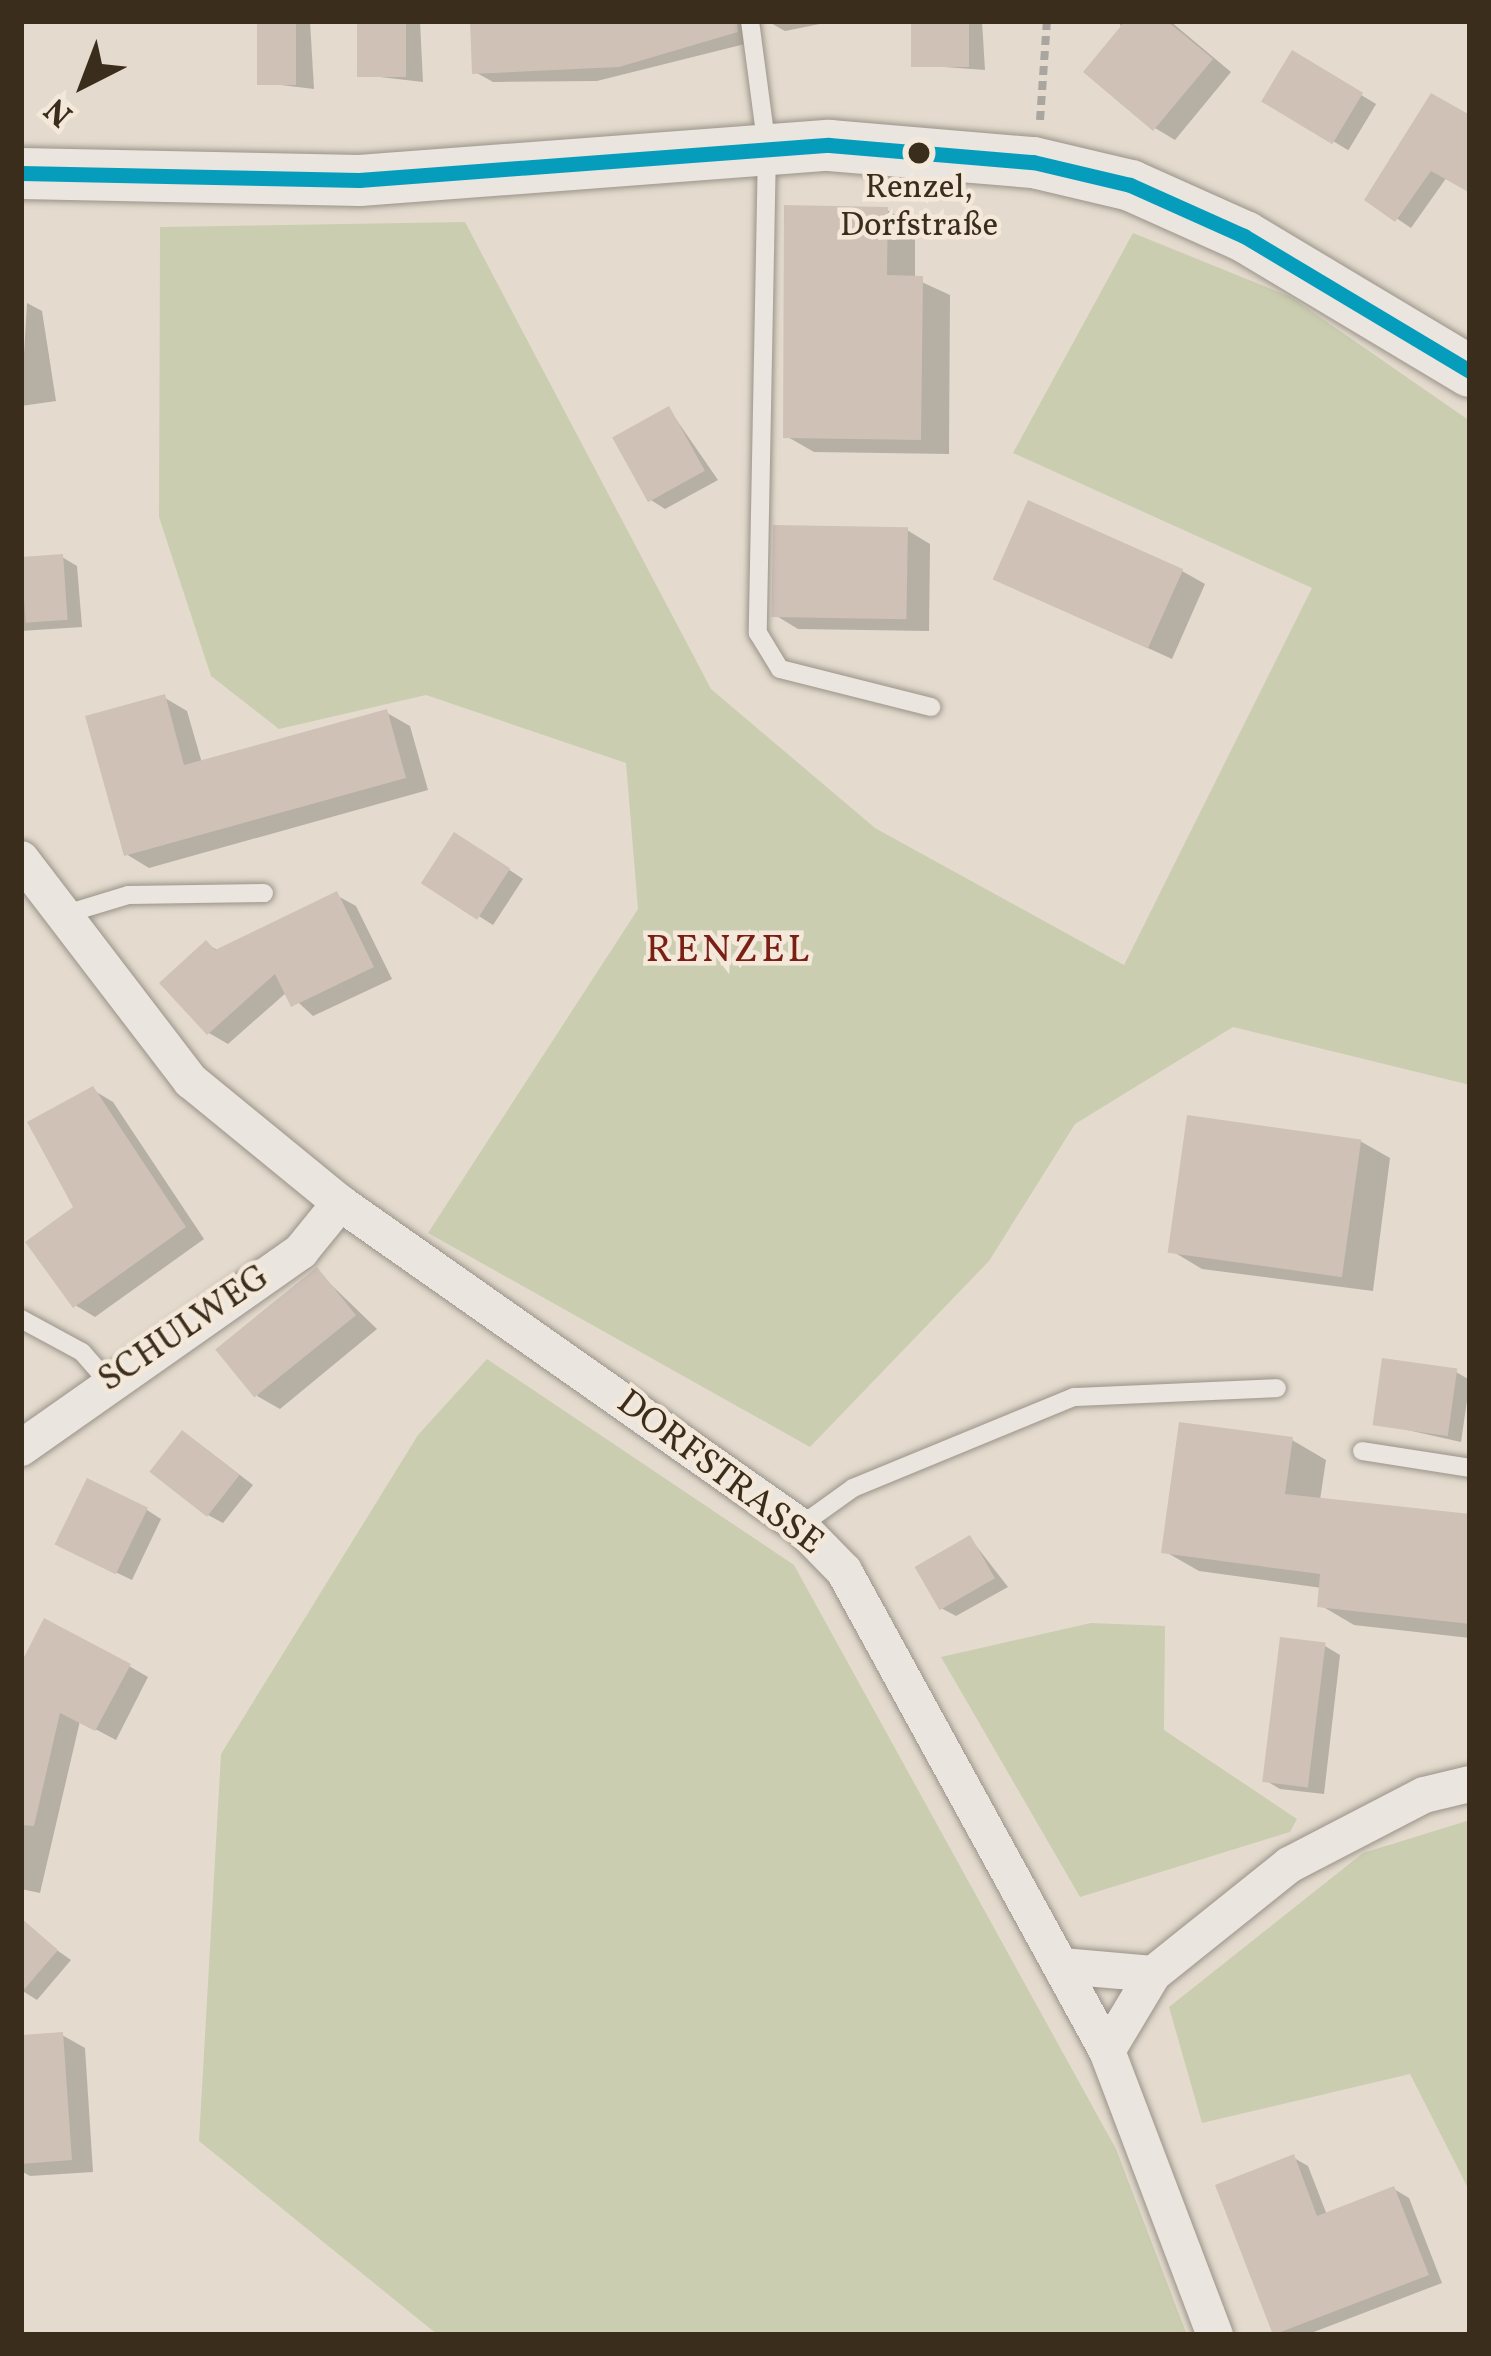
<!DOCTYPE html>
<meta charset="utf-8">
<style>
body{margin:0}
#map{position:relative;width:1491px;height:2356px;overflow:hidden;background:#e4dbce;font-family:Vollkorn,serif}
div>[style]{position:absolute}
.green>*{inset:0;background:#cacdb0}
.shadow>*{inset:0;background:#0003;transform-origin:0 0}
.building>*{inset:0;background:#cfc1b6;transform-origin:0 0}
.path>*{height:8px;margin-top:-4px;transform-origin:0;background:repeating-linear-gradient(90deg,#aaa59e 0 9px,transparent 0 15px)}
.roads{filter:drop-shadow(0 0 3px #9a9389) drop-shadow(0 0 3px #9a9389)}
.service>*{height:18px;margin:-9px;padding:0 9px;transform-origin:9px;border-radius:9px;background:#eae5de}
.minor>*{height:36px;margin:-18px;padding:0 18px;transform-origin:18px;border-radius:18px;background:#eae5de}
.secondary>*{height:51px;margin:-25.5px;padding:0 25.5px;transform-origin:25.5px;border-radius:25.5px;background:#eae5de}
.bus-1>*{height:15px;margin:-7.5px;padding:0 7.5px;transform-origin:7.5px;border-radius:7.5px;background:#069dbc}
.dots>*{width:33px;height:33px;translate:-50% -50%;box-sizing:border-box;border:6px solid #f3e8d9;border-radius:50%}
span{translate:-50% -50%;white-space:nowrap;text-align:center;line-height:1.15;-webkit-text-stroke:9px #f3e8d9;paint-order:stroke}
.bus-label{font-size:33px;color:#3b2d1c}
.street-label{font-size:36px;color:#3b2d1c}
.neighbourhood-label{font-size:39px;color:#7a1f14;letter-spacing:3px}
.frame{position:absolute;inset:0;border:24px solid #3b2d1c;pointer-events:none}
.north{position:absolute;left:24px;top:24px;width:120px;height:120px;-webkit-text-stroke:9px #f3e8d9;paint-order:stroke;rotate:222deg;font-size:33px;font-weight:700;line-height:48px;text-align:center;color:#3b2d1c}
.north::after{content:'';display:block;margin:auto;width:42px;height:54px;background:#3b2d1c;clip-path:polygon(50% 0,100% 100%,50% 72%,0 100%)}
</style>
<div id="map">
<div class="green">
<div style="clip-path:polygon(465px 222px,711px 689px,875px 828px,1124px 965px,1312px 588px,1013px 453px,1133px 233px,1291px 297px,1470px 421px,1470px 1085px,1233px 1027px,1075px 1124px,989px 1261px,810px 1447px,428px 1233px,638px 909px,626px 763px,426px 695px,279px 729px,211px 676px,159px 517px,160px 227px)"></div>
<div style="clip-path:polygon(487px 1359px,794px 1565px,1116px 2149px,1187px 2335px,438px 2335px,199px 2141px,221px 1754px,418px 1435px)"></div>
<div style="clip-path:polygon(1091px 1623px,1165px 1626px,1164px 1730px,1297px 1819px,1290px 1832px,1080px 1897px,941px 1657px)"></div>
<div style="clip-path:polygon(1470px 1820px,1470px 2192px,1410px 2074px,1202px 2123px,1169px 2007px,1363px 1853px)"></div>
</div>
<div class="shadow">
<div style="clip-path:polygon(260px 21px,310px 21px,314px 89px,264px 83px)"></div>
<div style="clip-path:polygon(376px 21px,420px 21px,423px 82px,363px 75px)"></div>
<div style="clip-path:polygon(473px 21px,763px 21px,749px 43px,597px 81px,493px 82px,475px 72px)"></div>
<div style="clip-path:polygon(767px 21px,835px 21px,785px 31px)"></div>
<div style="clip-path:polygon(914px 21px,982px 21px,985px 70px,917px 65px)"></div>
<div style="clip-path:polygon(1119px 21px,1170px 21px,1231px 72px,1175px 140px,1155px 128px)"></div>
<div style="left:1293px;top:54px;width:97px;height:54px;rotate:31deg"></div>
<div style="clip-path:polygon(1470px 118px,1470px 190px,1447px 177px,1411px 228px,1368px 199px)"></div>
<div style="clip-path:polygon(887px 210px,915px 226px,915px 279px,950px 295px,949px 454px,814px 452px,786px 436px)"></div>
<div style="clip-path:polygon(27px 303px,42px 311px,56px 401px,21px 406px)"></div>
<div style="clip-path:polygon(669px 409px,718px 480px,665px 509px,651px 500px)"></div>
<div style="clip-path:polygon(907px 530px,930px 544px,929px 631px,798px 629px,775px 615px)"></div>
<div style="clip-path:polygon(62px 557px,77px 566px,82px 627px,21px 631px,21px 561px)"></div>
<div style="clip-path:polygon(1182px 571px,1205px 584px,1172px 659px,996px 579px)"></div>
<div style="clip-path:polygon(165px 698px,187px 711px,202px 763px,387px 713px,410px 726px,428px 790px,149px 868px,126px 854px)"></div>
<div style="clip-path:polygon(470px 844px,523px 879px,493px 925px,425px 882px)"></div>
<div style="clip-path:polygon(336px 895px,356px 906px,392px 979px,313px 1016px,287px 992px,228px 1044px,209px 1033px,207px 944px,219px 951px)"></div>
<div style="clip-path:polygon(93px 1090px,113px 1102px,204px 1239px,95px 1317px,75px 1305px)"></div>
<div style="clip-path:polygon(1360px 1141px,1390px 1158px,1373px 1291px,1202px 1269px,1172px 1251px)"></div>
<div style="clip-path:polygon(317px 1271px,377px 1329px,280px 1409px,257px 1396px)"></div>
<div style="clip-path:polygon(1456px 1372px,1470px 1380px,1461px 1442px,1376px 1423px)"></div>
<div style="clip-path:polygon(1292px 1440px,1326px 1460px,1320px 1500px,1470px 1517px,1470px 1638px,1354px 1625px,1320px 1605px,1322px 1588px,1199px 1571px,1164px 1551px)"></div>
<div style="clip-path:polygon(197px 1442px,253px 1485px,223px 1523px,208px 1515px)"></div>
<div style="clip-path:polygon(147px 1510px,161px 1519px,132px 1580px,73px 1552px)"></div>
<div style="clip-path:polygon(970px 1538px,1008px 1587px,956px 1616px,941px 1608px)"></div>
<div style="clip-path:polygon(1325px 1646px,1340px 1655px,1324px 1794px,1280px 1789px,1265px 1780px)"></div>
<div style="clip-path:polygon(129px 1666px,148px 1677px,116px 1740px,80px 1721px,40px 1893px,21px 1889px,21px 1669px)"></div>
<div style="clip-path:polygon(21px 1925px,71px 1960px,37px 2000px,21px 1990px)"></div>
<div style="clip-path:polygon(62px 2035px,85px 2048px,93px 2172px,30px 2176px,21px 2171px,21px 2038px)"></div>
<div style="clip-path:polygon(1294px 2158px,1308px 2166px,1327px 2215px,1394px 2189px,1409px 2198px,1442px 2283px,1306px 2335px,1275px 2333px)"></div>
</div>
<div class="building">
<div style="left:257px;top:21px;width:39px;height:64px"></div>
<div style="left:357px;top:21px;width:49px;height:56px"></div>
<div style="clip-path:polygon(470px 21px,737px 21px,738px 32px,619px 67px,472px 74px)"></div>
<div style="left:911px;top:21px;width:58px;height:46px"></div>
<div style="clip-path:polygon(1125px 21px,1167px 21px,1213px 59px,1153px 131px,1083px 72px)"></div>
<div style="left:1292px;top:50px;width:83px;height:60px;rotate:31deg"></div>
<div style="clip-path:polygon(1431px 93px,1470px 115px,1470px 193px,1431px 171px,1395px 222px,1364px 200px)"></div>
<div style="clip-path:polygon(784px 205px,888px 207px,887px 275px,923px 276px,921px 440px,783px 438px)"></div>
<div style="left:669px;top:406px;width:74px;height:65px;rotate:61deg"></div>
<div style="left:1028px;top:500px;width:170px;height:87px;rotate:24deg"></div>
<div style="left:773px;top:525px;width:135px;height:92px;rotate:1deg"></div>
<div style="left:63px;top:554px;width:66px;height:42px;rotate:86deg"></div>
<div style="clip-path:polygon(165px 694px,184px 765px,387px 709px,406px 778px,124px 856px,85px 716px)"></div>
<div style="left:454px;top:832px;width:67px;height:61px;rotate:33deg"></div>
<div style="clip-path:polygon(337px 891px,374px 967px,291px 1007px,275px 974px,207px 1035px,159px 983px,206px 940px,215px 950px)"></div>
<div style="clip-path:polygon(93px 1086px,186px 1227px,73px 1308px,25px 1242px,73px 1207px,27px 1122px)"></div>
<div style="left:1187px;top:1115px;width:176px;height:139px;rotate:8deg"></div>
<div style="left:317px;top:1267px;width:62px;height:131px;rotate:51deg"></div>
<div style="left:1382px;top:1358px;width:76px;height:68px;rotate:8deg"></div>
<div style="clip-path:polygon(1179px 1422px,1293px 1437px,1285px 1494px,1470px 1514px,1470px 1624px,1317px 1607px,1320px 1574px,1161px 1553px)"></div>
<div style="left:182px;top:1430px;width:73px;height:53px;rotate:38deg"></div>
<div style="left:87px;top:1478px;width:68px;height:74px;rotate:26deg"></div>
<div style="left:970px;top:1535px;width:50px;height:64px;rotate:60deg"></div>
<div style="clip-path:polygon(44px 1618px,131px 1664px,95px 1731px,60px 1713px,34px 1826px,21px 1825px,21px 1663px)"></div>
<div style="left:1280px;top:1637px;width:46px;height:146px;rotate:7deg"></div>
<div style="clip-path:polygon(21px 1918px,58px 1950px,21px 1993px)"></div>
<div style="clip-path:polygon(63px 2032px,72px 2160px,21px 2164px,21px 2035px)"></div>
<div style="clip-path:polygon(1294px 2154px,1317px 2216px,1394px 2186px,1429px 2275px,1273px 2335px,1215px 2185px)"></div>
</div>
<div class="path">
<div style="left:1040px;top:120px;width:99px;rotate:-86deg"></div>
</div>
<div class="roads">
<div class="service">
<div style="left:750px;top:21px;width:128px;rotate:82.4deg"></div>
<div style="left:767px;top:148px;width:485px;rotate:91.1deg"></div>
<div style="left:758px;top:633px;width:42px;rotate:58.6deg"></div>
<div style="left:780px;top:669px;width:156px;rotate:14.1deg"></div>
<div style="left:59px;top:916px;width:72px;rotate:-16.9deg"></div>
<div style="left:128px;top:895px;width:136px;rotate:-0.8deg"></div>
<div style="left:21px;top:1319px;width:69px;rotate:28.4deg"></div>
<div style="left:82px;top:1352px;width:38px;rotate:49deg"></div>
<div style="left:1362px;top:1451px;width:109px;rotate:8.9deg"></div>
<div style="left:800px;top:1526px;width:65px;rotate:-35.6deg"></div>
<div style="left:853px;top:1488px;width:239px;rotate:-22.4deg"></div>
<div style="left:1074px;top:1397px;width:203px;rotate:-2.5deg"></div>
</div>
<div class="minor">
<div style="left:21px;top:859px;width:280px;rotate:52.6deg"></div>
<div style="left:191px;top:1081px;width:193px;rotate:39.3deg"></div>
<div style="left:340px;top:1203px;width:562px;rotate:35.08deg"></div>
<div style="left:800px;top:1526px;width:63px;rotate:45.6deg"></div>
<div style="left:844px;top:1571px;width:547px;rotate:61.28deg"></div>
<div style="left:1107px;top:2051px;width:304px;rotate:69.2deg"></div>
<div style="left:21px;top:1448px;width:342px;rotate:-35.1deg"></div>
<div style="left:301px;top:1251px;width:62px;rotate:-50.9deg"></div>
<div style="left:1062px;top:1966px;width:91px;rotate:5deg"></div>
<div style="left:1107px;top:2051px;width:90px;rotate:-59.1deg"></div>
<div style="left:1153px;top:1974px;width:174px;rotate:-38.7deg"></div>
<div style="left:1289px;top:1865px;width:152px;rotate:-27.4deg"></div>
<div style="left:1424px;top:1795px;width:47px;rotate:-13.4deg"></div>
</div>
<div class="secondary">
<div style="left:21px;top:173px;width:338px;rotate:1.2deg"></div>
<div style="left:359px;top:180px;width:471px;rotate:-4.3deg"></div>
<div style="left:829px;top:145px;width:205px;rotate:4.8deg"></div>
<div style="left:1033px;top:162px;width:100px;rotate:13.3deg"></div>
<div style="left:1130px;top:185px;width:125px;rotate:24.1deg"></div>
<div style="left:1244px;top:236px;width:263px;rotate:30.9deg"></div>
</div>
</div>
<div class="bus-1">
<div style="left:21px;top:173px;width:338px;rotate:1.2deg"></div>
<div style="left:359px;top:180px;width:471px;rotate:-4.3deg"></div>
<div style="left:829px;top:145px;width:205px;rotate:4.8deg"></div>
<div style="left:1033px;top:162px;width:100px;rotate:13.3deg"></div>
<div style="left:1130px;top:185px;width:125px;rotate:24.1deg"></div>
<div style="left:1244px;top:236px;width:263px;rotate:30.9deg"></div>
</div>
<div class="dots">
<div style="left:919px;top:153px;background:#3b2d1c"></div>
</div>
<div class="bus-label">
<span style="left:919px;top:209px">Renzel,<br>Dorfstraße</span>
</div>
<div class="street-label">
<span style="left:185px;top:1330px;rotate:-34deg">SCHULWEG</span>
<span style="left:719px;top:1474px;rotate:37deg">DORFSTRASSE</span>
</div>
<div class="neighbourhood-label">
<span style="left:729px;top:951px">RENZEL</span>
</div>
<div class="frame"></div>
<div class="north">N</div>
</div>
